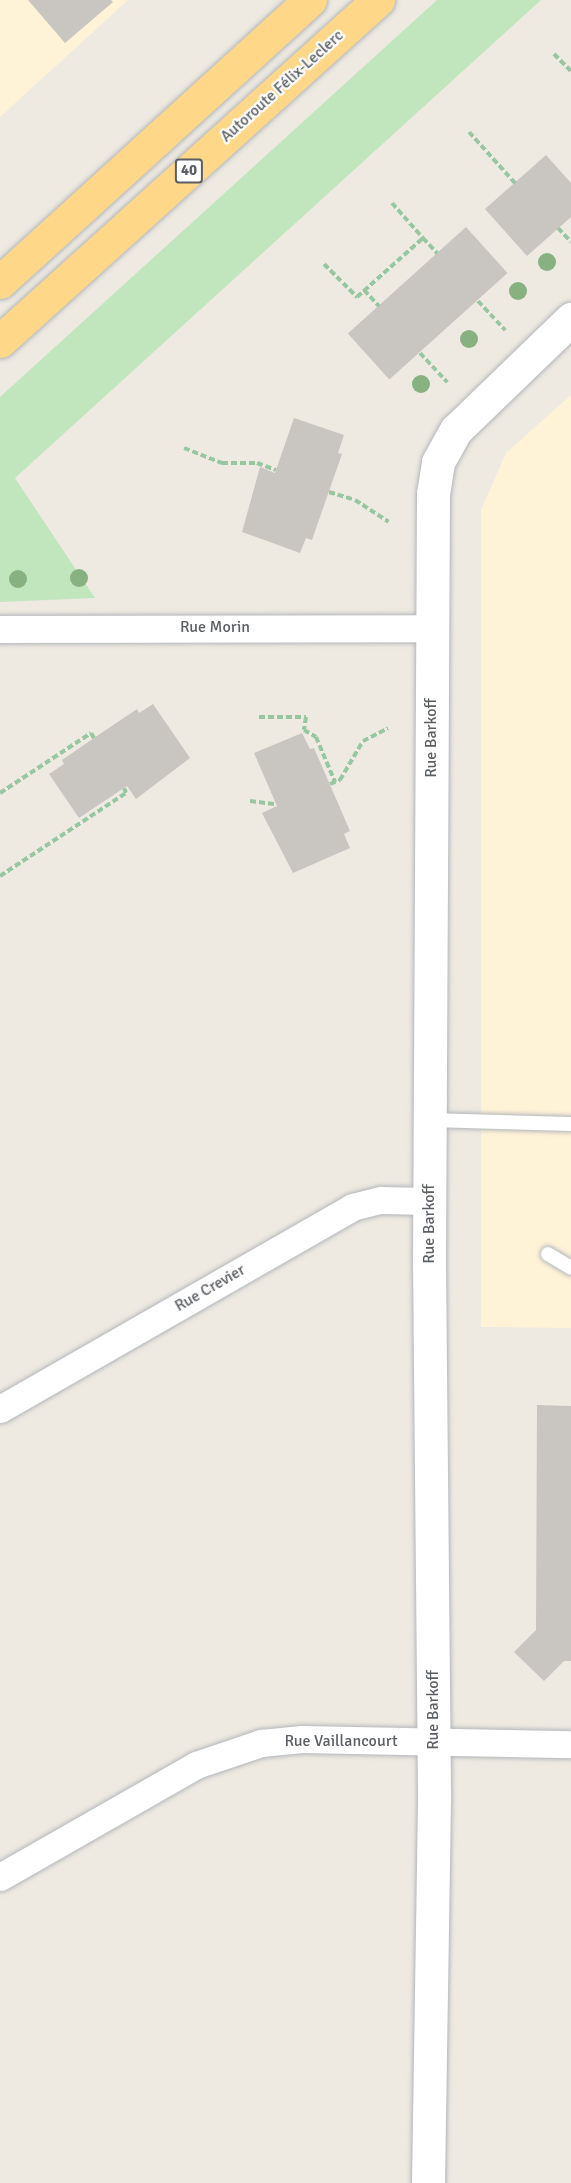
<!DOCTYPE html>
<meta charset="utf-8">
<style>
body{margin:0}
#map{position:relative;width:571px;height:2183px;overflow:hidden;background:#eeeae2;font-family:Signika,sans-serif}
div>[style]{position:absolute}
.commercial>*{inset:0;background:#fef2d7}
.green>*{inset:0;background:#c1e6be}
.building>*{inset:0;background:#c9c5c0;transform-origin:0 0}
.path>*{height:4px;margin-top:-2px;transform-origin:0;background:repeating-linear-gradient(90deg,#97c7a1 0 6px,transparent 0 9px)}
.roads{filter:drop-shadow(0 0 2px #b3b6ba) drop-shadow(0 0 2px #b3b6ba)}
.lane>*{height:14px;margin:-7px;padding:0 7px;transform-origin:7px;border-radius:7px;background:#fff}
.street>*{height:27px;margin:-13.5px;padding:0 13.5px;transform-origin:13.5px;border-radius:13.5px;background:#fff}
.secondary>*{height:33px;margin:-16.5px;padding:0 16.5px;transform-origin:16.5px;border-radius:16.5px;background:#fff}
.highway>*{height:33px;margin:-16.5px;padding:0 16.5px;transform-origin:16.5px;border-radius:16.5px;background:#fed789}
.trees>*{width:18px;height:18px;margin:-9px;border-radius:50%;background:#88b182}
span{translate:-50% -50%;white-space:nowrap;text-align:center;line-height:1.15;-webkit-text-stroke:4.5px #fff;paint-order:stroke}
.shield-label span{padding:2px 4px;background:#fff;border:2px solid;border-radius:4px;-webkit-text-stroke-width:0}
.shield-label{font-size:15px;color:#5b5f63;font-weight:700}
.street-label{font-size:16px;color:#5b5f63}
</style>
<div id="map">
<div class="commercial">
<div style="clip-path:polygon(0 0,128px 0,0 117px)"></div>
<div style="clip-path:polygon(571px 395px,571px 1328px,481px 1327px,481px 510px,506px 453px)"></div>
</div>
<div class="green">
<div style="clip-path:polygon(437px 0,541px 0,15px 478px,95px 598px,0 602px,0 397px)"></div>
</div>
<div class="building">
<div style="clip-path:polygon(28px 0,111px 0,113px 2px,65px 43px)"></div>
<div style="clip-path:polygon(546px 155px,571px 183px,571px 217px,527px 256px,485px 209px)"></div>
<div style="left:466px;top:227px;width:62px;height:159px;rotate:48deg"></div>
<div style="clip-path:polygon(294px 418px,344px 435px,338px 453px,342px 454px,312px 540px,306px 538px,300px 553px,242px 532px,260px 467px,275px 473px)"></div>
<div style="clip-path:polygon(153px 704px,190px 758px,136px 799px,127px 786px,79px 818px,49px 774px,64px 764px,62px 760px,94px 738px,137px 709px,139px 713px)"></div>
<div style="clip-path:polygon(302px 733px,310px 749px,314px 748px,350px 831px,344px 834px,350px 848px,293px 873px,262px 813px,277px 806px,254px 753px)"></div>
<div style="clip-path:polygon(537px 1405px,571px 1406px,571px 1661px,564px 1661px,544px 1681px,514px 1652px,536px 1630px)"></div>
</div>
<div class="path">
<div style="left:554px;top:54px;width:24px;rotate:45deg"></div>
<div style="left:469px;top:132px;width:69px;rotate:48deg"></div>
<div style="left:392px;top:203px;width:47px;rotate:48.5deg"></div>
<div style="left:558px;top:228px;width:19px;rotate:47deg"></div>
<div style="left:324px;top:264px;width:47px;rotate:45deg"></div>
<div style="left:357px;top:297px;width:89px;rotate:-41.8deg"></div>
<div style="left:423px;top:238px;width:21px;rotate:47deg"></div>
<div style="left:364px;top:290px;width:22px;rotate:47deg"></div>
<div style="left:478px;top:301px;width:40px;rotate:47deg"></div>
<div style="left:420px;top:353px;width:40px;rotate:47deg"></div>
<div style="left:184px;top:448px;width:41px;rotate:21.5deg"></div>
<div style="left:222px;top:463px;width:35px"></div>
<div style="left:257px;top:463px;width:20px;rotate:20deg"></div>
<div style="left:329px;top:492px;width:27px;rotate:17deg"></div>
<div style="left:355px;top:500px;width:40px;rotate:32.9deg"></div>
<div style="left:259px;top:717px;width:47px"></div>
<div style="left:306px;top:717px;width:13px;rotate:99deg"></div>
<div style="left:304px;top:730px;width:14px;rotate:30deg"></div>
<div style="left:316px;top:737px;width:49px;rotate:67.1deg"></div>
<div style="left:330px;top:784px;width:11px;rotate:-22deg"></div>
<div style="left:340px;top:780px;width:45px;rotate:-59.5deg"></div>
<div style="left:363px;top:741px;width:28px;rotate:-27deg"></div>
<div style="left:0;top:793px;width:109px;rotate:-33.4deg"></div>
<div style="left:91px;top:733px;width:6px;rotate:59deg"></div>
<div style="left:250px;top:801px;width:26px;rotate:7deg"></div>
<div style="left:0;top:876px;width:151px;rotate:-33.4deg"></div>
<div style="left:126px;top:793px;width:5px;rotate:-112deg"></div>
</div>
<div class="roads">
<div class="lane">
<div style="left:429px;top:1120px;width:142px;rotate:1.6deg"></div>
<div style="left:548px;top:1254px;width:27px;rotate:31deg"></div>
</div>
<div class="street">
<div style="left:0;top:629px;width:431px;rotate:-0.1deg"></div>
<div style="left:0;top:1409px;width:406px;rotate:-29.8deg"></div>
<div style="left:352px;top:1207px;width:30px;rotate:-14deg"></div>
<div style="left:381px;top:1200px;width:48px;rotate:1.2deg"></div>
<div style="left:0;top:1877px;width:226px;rotate:-29.7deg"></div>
<div style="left:196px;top:1765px;width:69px;rotate:-18.7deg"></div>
<div style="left:261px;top:1743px;width:41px;rotate:-5.6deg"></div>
<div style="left:302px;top:1739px;width:269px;rotate:1.1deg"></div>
</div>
<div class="secondary">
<div style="left:428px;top:2183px;width:392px;rotate:-89.1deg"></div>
<div style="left:434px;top:1791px;width:529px;rotate:-90.54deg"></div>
<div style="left:429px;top:1262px;width:768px;rotate:-89.7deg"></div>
<div style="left:433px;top:494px;width:32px;rotate:-81deg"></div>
<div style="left:438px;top:462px;width:37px;rotate:-61deg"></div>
<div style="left:456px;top:430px;width:160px;rotate:-44deg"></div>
</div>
<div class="highway">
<div style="left:0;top:282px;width:419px;rotate:-42.3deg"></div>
<div style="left:0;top:341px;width:509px;rotate:-42.05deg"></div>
</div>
</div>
<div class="trees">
<div style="left:547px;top:262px"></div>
<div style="left:518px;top:291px"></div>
<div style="left:469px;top:339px"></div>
<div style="left:421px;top:384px"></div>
<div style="left:79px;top:578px"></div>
<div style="left:18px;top:579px"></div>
</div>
<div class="shield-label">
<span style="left:189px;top:171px">40</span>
</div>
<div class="street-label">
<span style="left:282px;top:86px;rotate:-42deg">Autoroute Félix-Leclerc</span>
<span style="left:215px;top:627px">Rue Morin</span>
<span style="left:431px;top:738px;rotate:-90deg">Rue Barkoff</span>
<span style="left:429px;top:1224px;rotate:-90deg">Rue Barkoff</span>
<span style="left:210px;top:1288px;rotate:-30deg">Rue Crevier</span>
<span style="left:433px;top:1710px;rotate:-90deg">Rue Barkoff</span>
<span style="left:341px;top:1741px">Rue Vaillancourt</span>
</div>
</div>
